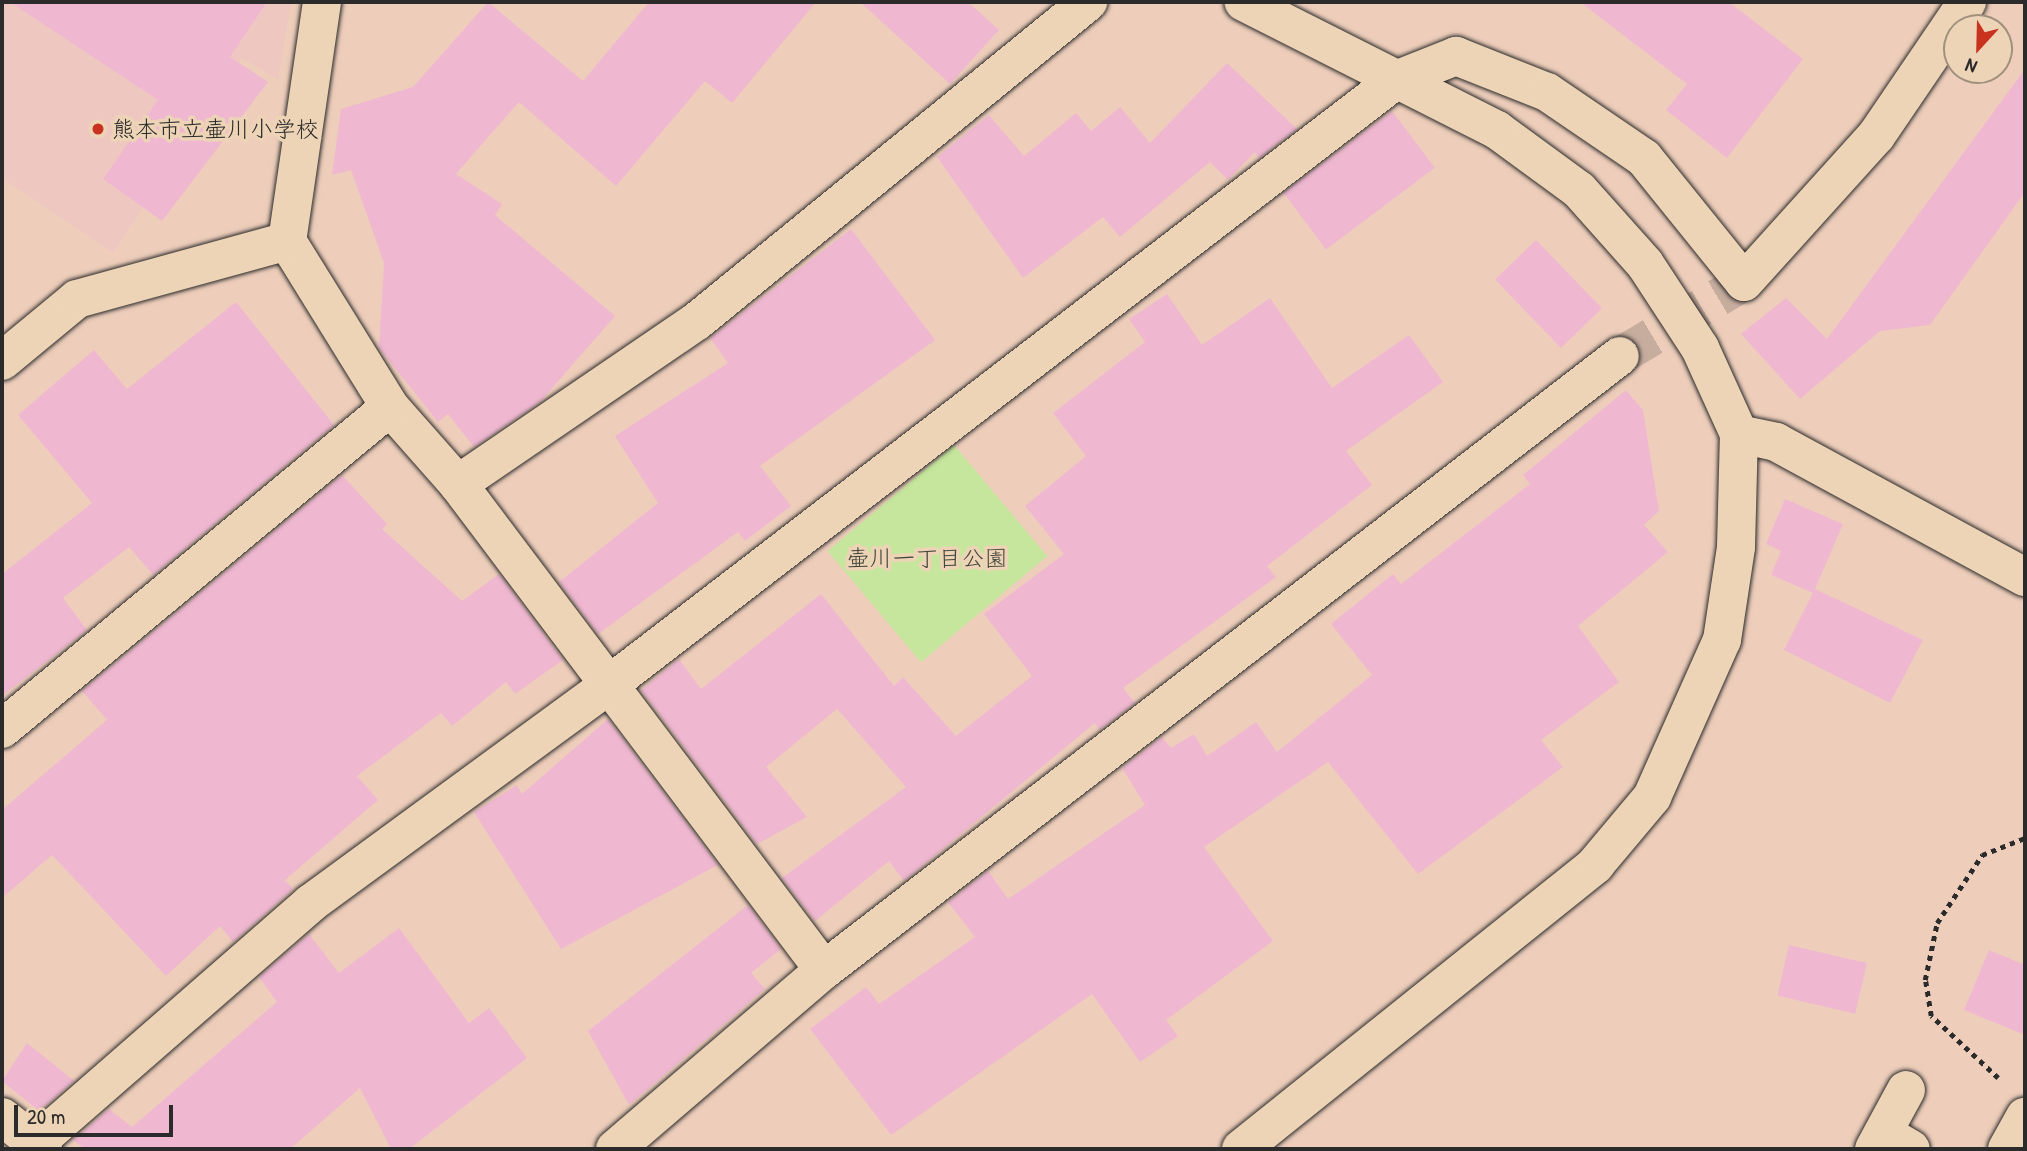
<!DOCTYPE html>
<meta charset="utf-8">
<style>
body{margin:0}
#map{position:relative;width:2027px;height:1151px;overflow:hidden;background:#eecebb;font-family:"Patrick Hand","Klee One",sans-serif}
div>[style]{position:absolute}
.built>*{inset:0;background:#eec7c1}
.green>*{inset:0;background:#c6e59d;transform-origin:0 0}
.building>*{inset:0;background:#efb8d0;transform-origin:0 0}
.street-tunnel>*{height:38px;margin-top:-19px;transform-origin:0;background:repeating-linear-gradient(90deg,#c7ad9e 0 38px,transparent 0 57px)}
.path>*{height:4.5px;margin-top:-2.25px;transform-origin:0;background:repeating-linear-gradient(90deg,#2b2b2b 0 5px,transparent 0 10px)}
.roads{filter:drop-shadow(0 0 2px #2b2b2b) drop-shadow(0 0 2px #2b2b2b)}
.street>*{height:38px;margin:-19px;padding:0 19px;transform-origin:19px;border-radius:19px;background:#eed4b6}
.secondary>*{height:38px;margin:-19px;padding:0 19px;transform-origin:19px;border-radius:19px;background:#eed4b6}
.dots>*{width:19px;height:19px;translate:-50% -50%;box-sizing:border-box;border:4px solid #eed4b6;border-radius:50%}
span{translate:-50% -50%;white-space:nowrap;text-align:center;line-height:1.15;-webkit-text-stroke:7px #eed4b6;paint-order:stroke}
.poi-label{font-size:23px;color:#2b2b2b}
.left{translate:0 -50%;text-align:left}
.park-label{font-size:23px;color:#42473c}
.frame{position:absolute;inset:0;border:4px solid #2b2b2b;pointer-events:none}
.north{position:absolute;left:1943px;top:14px;width:70px;height:70px;box-sizing:border-box;background:#eed4b6;border:2px solid #a0907e;border-radius:50%;rotate:202deg;font-size:19px;font-weight:700;line-height:28px;text-align:center;color:#2b2b2b}
.north::after{content:'';display:block;margin:auto;width:24px;height:32px;background:#c8321e;clip-path:polygon(50% 0,100% 100%,50% 72%,0 100%)}
.scale{position:absolute;left:14px;top:1105px;width:159px;height:32px;box-sizing:border-box;border:4px solid #2b2b2b;border-top:0;padding-left:9px;font-size:21px;line-height:24px;white-space:nowrap;color:#2b2b2b;-webkit-text-stroke:5px #eed4b6;paint-order:stroke}
</style>
<div id="map">
<div class="built">
<div style="clip-path:polygon(2px 2px,291px 2px,278px 80px,242px 58px,113px 253px,2px 178px)"></div>
</div>
<div class="green">
<div style="left:954px;top:445px;width:145px;height:165px;rotate:50deg"></div>
</div>
<div class="building">
<div style="clip-path:polygon(10px 2px,267px 2px,230px 57px,268px 82px,162px 221px,103px 179px,158px 100px)"></div>
<div style="clip-path:polygon(488px 2px,583px 81px,649px 2px,816px 2px,732px 103px,705px 81px,616px 186px,519px 102px,456px 174px,502px 204px,495px 215px,615px 316px,540px 402px,474px 447px,448px 414px,438px 422px,379px 348px,384px 263px,351px 170px,332px 175px,341px 109px,413px 87px)"></div>
<div style="clip-path:polygon(860px 2px,968px 2px,999px 30px,950px 84px)"></div>
<div style="clip-path:polygon(1580px 2px,1729px 2px,1803px 59px,1727px 158px,1666px 110px,1687px 84px)"></div>
<div style="clip-path:polygon(1227px 63px,1297px 129px,1259px 158px,1255px 152px,1228px 180px,1210px 162px,1120px 237px,1103px 217px,1023px 278px,937px 157px,989px 115px,1024px 156px,1076px 113px,1091px 131px,1120px 107px,1150px 143px)"></div>
<div style="clip-path:polygon(2025px 69px,2025px 192px,1930px 325px,1880px 331px,1800px 399px,1741px 334px,1786px 298px,1827px 339px)"></div>
<div style="left:1392px;top:111px;width:71px;height:136px;rotate:53deg"></div>
<div style="clip-path:polygon(851px 229px,935px 340px,760px 466px,791px 506px,745px 541px,738px 532px,598px 634px,559px 582px,658px 503px,615px 436px,728px 363px,710px 338px)"></div>
<div style="left:1536px;top:240px;width:95px;height:57px;rotate:46deg"></div>
<div style="clip-path:polygon(1167px 294px,1202px 345px,1270px 298px,1332px 388px,1409px 335px,1443px 382px,1346px 451px,1372px 485px,1267px 566px,1276px 577px,1123px 688px,1135px 703px,1099px 730px,1095px 723px,904px 881px,889px 861px,815px 921px,782px 878px,906px 787px,837px 709px,766px 767px,807px 817px,757px 844px,641px 690px,679px 659px,701px 689px,821px 594px,894px 686px,903px 677px,956px 736px,1032px 676px,984px 614px,1064px 554px,1025px 506px,1086px 456px,1053px 413px,1145px 342px,1129px 319px)"></div>
<div style="clip-path:polygon(236px 302px,334px 425px,153px 575px,129px 547px,63px 598px,87px 630px,2px 696px,2px 574px,92px 503px,18px 415px,94px 350px,127px 389px)"></div>
<div style="clip-path:polygon(1626px 390px,1643px 410px,1659px 511px,1644px 525px,1668px 552px,1578px 626px,1619px 682px,1541px 740px,1563px 767px,1418px 874px,1328px 762px,1204px 847px,1273px 941px,1166px 1020px,1178px 1036px,1140px 1062px,1092px 994px,891px 1135px,810px 1029px,866px 987px,879px 1004px,975px 937px,948px 902px,988px 871px,1008px 899px,1145px 805px,1122px 768px,1162px 737px,1171px 748px,1194px 734px,1207px 756px,1256px 722px,1277px 752px,1372px 675px,1331px 624px,1393px 574px,1401px 584px,1530px 484px,1523px 475px)"></div>
<div style="clip-path:polygon(342px 475px,387px 524px,382px 529px,462px 601px,499px 574px,563px 660px,515px 694px,506px 682px,452px 726px,441px 713px,357px 776px,378px 800px,285px 880px,293px 889px,233px 942px,220px 926px,166px 976px,52px 855px,2px 898px,2px 810px,107px 720px,82px 691px)"></div>
<div style="clip-path:polygon(1785px 499px,1843px 524px,1815px 589px,1923px 640px,1890px 703px,1784px 650px,1813px 593px,1771px 575px,1781px 551px,1766px 544px)"></div>
<div style="clip-path:polygon(608px 719px,718px 865px,561px 949px,474px 812px,517px 785px,522px 794px)"></div>
<div style="clip-path:polygon(748px 905px,781px 949px,751px 973px,765px 989px,629px 1105px,588px 1031px)"></div>
<div style="clip-path:polygon(399px 928px,469px 1023px,489px 1008px,527px 1058px,409px 1149px,391px 1149px,360px 1088px,290px 1149px,85px 1149px,73px 1140px,109px 1109px,132px 1127px,277px 1002px,259px 977px,309px 934px,339px 973px)"></div>
<div style="left:1789px;top:945px;width:80px;height:52px;rotate:13deg"></div>
<div style="clip-path:polygon(1989px 950px,2025px 965px,2025px 1035px,1964px 1010px)"></div>
<div style="clip-path:polygon(27px 1043px,74px 1081px,39px 1111px,2px 1081px)"></div>
</div>
<div class="street-tunnel">
<div style="left:1620px;top:356px;width:144px;rotate:-30.8deg"></div>
</div>
<div class="path">
<div style="left:1998px;top:1078px;width:91px;rotate:-137.2deg"></div>
<div style="left:1931px;top:1016px;width:36px;rotate:-99deg"></div>
<div style="left:1925px;top:980px;width:58px;rotate:-78.1deg"></div>
<div style="left:1937px;top:923px;width:82px;rotate:-56.5deg"></div>
<div style="left:1982px;top:855px;width:46px;rotate:-21.6deg"></div>
</div>
<div class="roads">
<div class="street">
<div style="left:322px;top:2px;width:242px;rotate:98.3deg"></div>
<div style="left:287px;top:241px;width:195px;rotate:58.2deg"></div>
<div style="left:390px;top:407px;width:103px;rotate:48.6deg"></div>
<div style="left:458px;top:484px;width:608px;rotate:53.02deg"></div>
<div style="left:2px;top:361px;width:97px;rotate:-39.6deg"></div>
<div style="left:77px;top:299px;width:218px;rotate:-15.4deg"></div>
<div style="left:1739px;top:434px;width:38px;rotate:12deg"></div>
<div style="left:1776px;top:442px;width:283px;rotate:28.5deg"></div>
<div style="left:458px;top:484px;width:289px;rotate:-34.3deg"></div>
<div style="left:697px;top:321px;width:505px;rotate:-39.21deg"></div>
<div style="left:2px;top:729px;width:504px;rotate:-39.69deg"></div>
<div style="left:2px;top:1117px;width:52px;rotate:38deg"></div>
<div style="left:1883px;top:1133px;width:32px;rotate:30deg"></div>
<div style="left:36px;top:1143px;width:365px;rotate:-41.1deg"></div>
<div style="left:311px;top:903px;width:366px;rotate:-36.2deg"></div>
<div style="left:606px;top:687px;width:996px;rotate:-37.54deg"></div>
<div style="left:1396px;top:80px;width:65px;rotate:-21.8deg"></div>
<div style="left:1456px;top:56px;width:98px;rotate:21.6deg"></div>
<div style="left:1547px;top:92px;width:117px;rotate:34.2deg"></div>
<div style="left:1644px;top:158px;width:159px;rotate:51.1deg"></div>
<div style="left:1744px;top:282px;width:197px;rotate:-47.9deg"></div>
<div style="left:1876px;top:136px;width:162px;rotate:-55.8deg"></div>
<div style="left:615px;top:1149px;width:275px;rotate:-40.6deg"></div>
<div style="left:824px;top:970px;width:1005px;rotate:-37.65deg"></div>
<div style="left:1874px;top:1149px;width:67px;rotate:-61.5deg"></div>
<div style="left:2007px;top:1149px;width:37px;rotate:-61deg"></div>
</div>
<div class="secondary">
<div style="left:1241px;top:1149px;width:454px;rotate:-38.7deg"></div>
<div style="left:1595px;top:865px;width:89px;rotate:-50deg"></div>
<div style="left:1652px;top:797px;width:172px;rotate:-66deg"></div>
<div style="left:1722px;top:640px;width:94px;rotate:-81.4deg"></div>
<div style="left:1736px;top:547px;width:113px;rotate:-88.5deg"></div>
<div style="left:1739px;top:434px;width:94px;rotate:-114.4deg"></div>
<div style="left:1700px;top:348px;width:100px;rotate:-123.2deg"></div>
<div style="left:1645px;top:264px;width:99px;rotate:-131.7deg"></div>
<div style="left:1579px;top:190px;width:102px;rotate:-143.8deg"></div>
<div style="left:1497px;top:130px;width:284px;rotate:-153.2deg"></div>
</div>
</div>
<div class="dots">
<div style="left:98px;top:129px;background:#c8321e"></div>
</div>
<div class="poi-label">
<span class="left" style="left:112px;top:129px">熊本市立壷川小学校</span>
</div>
<div class="park-label">
<span style="left:927px;top:558px">壷川一丁目公園</span>
</div>
<div class="frame"></div>
<div class="north">N</div>
<div class="scale">20 m</div>
</div>
